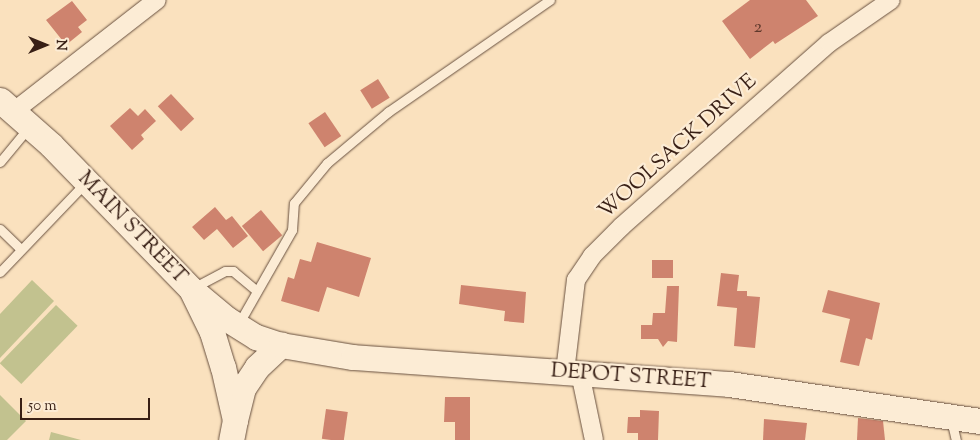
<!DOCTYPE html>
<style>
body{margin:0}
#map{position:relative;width:980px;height:440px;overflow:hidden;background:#fae1be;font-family:"Sorts Mill Goudy",serif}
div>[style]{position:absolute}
.green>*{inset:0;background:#c2c28f;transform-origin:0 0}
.building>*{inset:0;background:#ce836e;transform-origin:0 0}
.roads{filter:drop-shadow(0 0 1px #68503f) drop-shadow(0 0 1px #68503f)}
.service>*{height:9px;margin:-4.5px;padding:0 4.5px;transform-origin:4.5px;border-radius:4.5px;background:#fcecd5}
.minor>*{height:18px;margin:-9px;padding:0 9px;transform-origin:9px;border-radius:9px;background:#fcecd5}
.secondary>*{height:25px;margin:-12.5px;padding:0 12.5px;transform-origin:12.5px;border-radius:12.5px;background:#fcecd5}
span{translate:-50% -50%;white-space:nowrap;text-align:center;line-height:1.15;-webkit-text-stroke:4.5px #fcecd5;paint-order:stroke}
.number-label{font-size:19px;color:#5e382b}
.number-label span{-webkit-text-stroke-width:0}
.street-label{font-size:21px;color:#381f15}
.north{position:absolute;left:20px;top:20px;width:50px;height:50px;-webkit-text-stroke:4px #fcecd5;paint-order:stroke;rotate:90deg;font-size:14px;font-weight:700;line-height:20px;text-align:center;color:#381f15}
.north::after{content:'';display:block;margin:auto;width:18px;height:22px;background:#381f15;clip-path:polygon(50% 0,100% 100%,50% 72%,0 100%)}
.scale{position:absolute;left:20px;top:398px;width:130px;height:22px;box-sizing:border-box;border:2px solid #381f15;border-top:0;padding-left:6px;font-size:15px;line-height:18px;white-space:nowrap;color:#381f15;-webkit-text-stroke:4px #fcecd5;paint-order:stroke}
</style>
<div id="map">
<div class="green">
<div style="clip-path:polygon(32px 280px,54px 301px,0 358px,0 314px)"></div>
<div style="left:56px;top:305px;width:30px;height:81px;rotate:44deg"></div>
<div style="clip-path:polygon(0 395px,26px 421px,7px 440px,0 440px)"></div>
<div style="clip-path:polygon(51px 432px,81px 440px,49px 440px)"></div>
</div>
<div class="building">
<div style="clip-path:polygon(750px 0,806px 0,818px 16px,775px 44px,773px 41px,750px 59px,722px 21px)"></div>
<div style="clip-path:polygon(72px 1px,87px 20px,78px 27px,82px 32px,66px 45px,46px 20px)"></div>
<div style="left:378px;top:79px;width:22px;height:21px;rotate:58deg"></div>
<div style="left:171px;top:94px;width:34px;height:18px;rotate:47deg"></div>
<div style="clip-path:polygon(130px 108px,138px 116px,145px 109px,156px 121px,141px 135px,144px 139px,132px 150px,110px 126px)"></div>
<div style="left:325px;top:112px;width:29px;height:20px;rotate:56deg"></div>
<div style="clip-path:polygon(215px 207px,226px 220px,232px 216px,248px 236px,233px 248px,217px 229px,204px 240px,192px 227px)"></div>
<div style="left:261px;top:210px;width:33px;height:25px;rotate:50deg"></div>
<div style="clip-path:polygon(317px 242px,371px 258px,359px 297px,327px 287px,319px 312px,281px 301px,288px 277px,294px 279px,300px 259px,311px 262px)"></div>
<div style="left:652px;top:260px;width:21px;height:18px"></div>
<div style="clip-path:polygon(721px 273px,739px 275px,737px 291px,747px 291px,747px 296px,760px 297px,755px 348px,734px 346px,737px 308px,717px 306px)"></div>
<div style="clip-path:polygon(461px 285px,526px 292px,524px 323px,504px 321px,505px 311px,459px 304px)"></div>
<div style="clip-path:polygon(667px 286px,679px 286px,677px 342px,668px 341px,663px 347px,658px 339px,641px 339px,641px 325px,652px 325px,653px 313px,665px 313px)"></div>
<div style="clip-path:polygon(828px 290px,880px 303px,872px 340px,866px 338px,859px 366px,840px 362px,850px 319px,822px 312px)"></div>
<div style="clip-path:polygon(445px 397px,470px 397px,470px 440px,455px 440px,455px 422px,444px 422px)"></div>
<div style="left:326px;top:409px;width:22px;height:30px;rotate:8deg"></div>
<div style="clip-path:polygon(640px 410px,659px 411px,658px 440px,638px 440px,638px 433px,627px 433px,628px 417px,640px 417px)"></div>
<div style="clip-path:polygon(858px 418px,883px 421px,885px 440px,857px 440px)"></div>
<div style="clip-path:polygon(764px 419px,807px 423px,805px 440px,763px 440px)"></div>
</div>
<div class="roads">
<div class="service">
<div style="left:0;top:162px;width:44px;rotate:-50.5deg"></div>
<div style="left:0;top:229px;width:29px;rotate:44deg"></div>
<div style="left:0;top:272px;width:124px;rotate:-46.3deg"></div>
<div style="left:191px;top:289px;width:38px;rotate:-28deg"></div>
<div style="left:225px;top:271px;width:8px"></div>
<div style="left:233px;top:271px;width:31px;rotate:40deg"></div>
<div style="left:239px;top:323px;width:107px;rotate:-60.3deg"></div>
<div style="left:292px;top:230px;width:27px;rotate:-86deg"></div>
<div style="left:294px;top:203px;width:52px;rotate:-50.5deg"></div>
<div style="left:327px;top:163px;width:80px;rotate:-39.9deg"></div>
<div style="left:388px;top:112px;width:197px;rotate:-34.7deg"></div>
<div style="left:951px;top:419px;width:22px;rotate:77deg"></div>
</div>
<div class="minor">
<div style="left:13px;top:112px;width:182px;rotate:-37.9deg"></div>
<div style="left:565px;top:372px;width:93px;rotate:-83.2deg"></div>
<div style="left:576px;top:280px;width:29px;rotate:-56deg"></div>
<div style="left:592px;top:256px;width:42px;rotate:-45deg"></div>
<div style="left:622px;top:226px;width:276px;rotate:-41.5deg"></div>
<div style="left:829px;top:43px;width:75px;rotate:-34.7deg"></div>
<div style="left:580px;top:373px;width:68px;rotate:78.2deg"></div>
</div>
<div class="secondary">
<div style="left:0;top:100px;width:68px;rotate:41.4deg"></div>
<div style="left:51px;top:145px;width:201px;rotate:45.8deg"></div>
<div style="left:191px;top:289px;width:48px;rotate:64deg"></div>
<div style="left:212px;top:332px;width:37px;rotate:73deg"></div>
<div style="left:223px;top:367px;width:54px;rotate:77.2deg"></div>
<div style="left:235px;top:420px;width:20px;rotate:101deg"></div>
<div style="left:198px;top:295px;width:38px;rotate:40deg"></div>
<div style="left:227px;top:319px;width:34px;rotate:32deg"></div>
<div style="left:256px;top:337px;width:26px;rotate:18deg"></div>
<div style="left:235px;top:420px;width:33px;rotate:-76deg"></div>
<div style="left:243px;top:388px;width:25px;rotate:-56deg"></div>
<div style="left:257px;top:367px;width:33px;rotate:-43deg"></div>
<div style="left:281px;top:345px;width:73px;rotate:9.5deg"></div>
<div style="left:353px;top:357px;width:377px;rotate:4.1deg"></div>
<div style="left:729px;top:384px;width:254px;rotate:8.4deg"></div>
</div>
</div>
<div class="number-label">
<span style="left:758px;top:28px">2</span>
</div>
<div class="street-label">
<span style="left:678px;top:147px;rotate:-42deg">WOOLSACK DRIVE</span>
<span style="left:132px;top:228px;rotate:46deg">MAIN STREET</span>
<span style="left:631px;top:377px;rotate:4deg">DEPOT STREET</span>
</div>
<div class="north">N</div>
<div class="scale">50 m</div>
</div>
